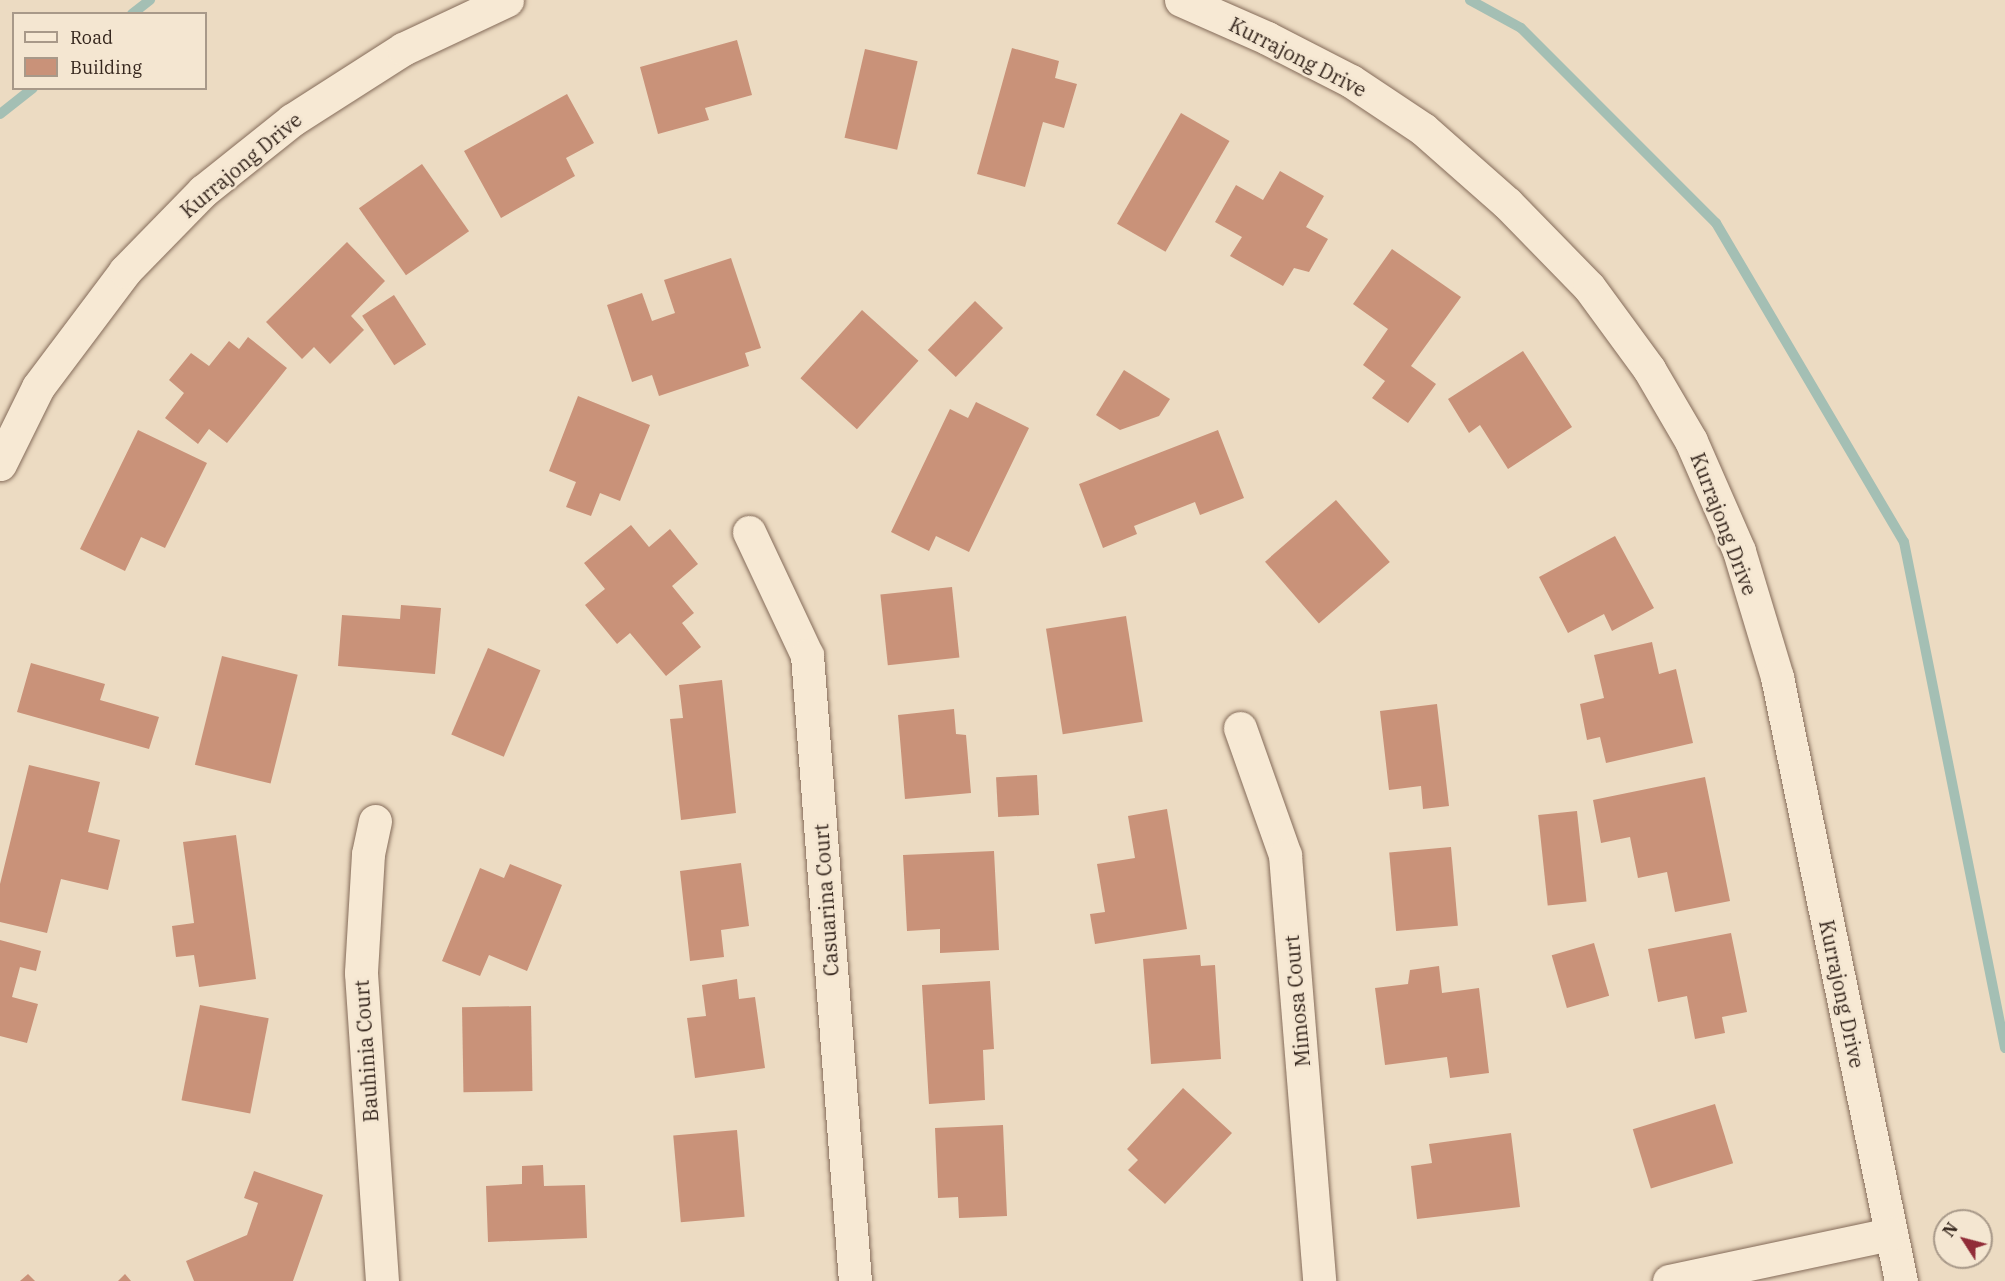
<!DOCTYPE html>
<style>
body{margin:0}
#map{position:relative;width:2005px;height:1281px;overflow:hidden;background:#ecdbc2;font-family:"IBM Plex Serif",serif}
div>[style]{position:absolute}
.stream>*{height:10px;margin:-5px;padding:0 5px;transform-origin:5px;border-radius:5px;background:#a4bfb4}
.building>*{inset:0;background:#c99279;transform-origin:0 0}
.roads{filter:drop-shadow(0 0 2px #856c5a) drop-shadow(0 0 2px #856c5a)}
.minor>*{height:33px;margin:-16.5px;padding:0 16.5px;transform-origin:16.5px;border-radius:16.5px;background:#f7e9d4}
span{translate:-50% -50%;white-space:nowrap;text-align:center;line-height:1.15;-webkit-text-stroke:5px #f4e6d1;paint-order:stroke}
.street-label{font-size:20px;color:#35261d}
.legend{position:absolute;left:12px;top:12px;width:195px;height:78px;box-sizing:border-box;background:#f4e6d1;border:2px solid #a89989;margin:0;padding:8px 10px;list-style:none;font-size:18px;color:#35261d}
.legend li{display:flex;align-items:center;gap:12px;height:30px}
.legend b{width:30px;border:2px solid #a89989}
.north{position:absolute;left:1933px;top:1209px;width:60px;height:60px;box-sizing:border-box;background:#f4e6d1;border:2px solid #a89989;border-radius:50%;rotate:306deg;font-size:16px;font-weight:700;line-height:24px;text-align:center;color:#35261d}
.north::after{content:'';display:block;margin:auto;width:21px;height:27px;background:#912c38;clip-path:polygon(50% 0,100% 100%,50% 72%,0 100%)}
</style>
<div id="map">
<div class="stream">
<div style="left:1470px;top:0;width:58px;rotate:28.8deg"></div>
<div style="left:1521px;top:28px;width:276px;rotate:45deg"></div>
<div style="left:1716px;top:223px;width:370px;rotate:59.5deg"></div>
<div style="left:1904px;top:542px;width:516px;rotate:78.71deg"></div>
<div style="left:132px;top:14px;width:23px;rotate:-38deg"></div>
<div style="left:0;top:114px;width:42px;rotate:-38.2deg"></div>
</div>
<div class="building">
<div style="clip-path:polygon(737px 40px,752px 95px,705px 108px,709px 120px,658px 134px,640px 67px)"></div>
<div style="clip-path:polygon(1012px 48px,1059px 61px,1055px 78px,1077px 84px,1064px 128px,1043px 122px,1025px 187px,977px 174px)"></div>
<div style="left:865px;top:49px;width:54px;height:91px;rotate:13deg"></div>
<div style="clip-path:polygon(567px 94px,594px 143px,566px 158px,575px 176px,501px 218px,464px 151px)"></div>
<div style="left:1181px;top:113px;width:56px;height:128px;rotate:30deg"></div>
<div style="left:422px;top:164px;width:82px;height:77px;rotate:55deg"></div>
<div style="clip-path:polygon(1280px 171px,1324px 196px,1306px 227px,1328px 239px,1309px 272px,1294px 268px,1283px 286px,1230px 256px,1242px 237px,1215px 222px,1236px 185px,1263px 200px)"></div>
<div style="clip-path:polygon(347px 242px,385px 281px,351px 316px,364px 330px,330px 364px,314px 347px,302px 359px,266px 322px)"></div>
<div style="clip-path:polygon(1392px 249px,1461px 297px,1411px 366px,1436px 384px,1408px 423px,1372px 398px,1385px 381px,1363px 365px,1388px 329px,1353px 304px)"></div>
<div style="clip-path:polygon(731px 258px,761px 348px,745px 353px,749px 366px,659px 396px,652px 375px,632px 382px,607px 305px,642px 293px,652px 321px,675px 313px,664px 280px)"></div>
<div style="left:394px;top:295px;width:59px;height:38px;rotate:57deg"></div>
<div style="left:975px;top:301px;width:39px;height:68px;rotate:44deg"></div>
<div style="left:862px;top:310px;width:76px;height:92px;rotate:42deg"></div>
<div style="clip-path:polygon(248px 337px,287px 368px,227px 443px,209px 429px,198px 444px,165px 418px,184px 393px,169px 380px,191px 353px,209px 366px,229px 341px,239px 349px)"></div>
<div style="clip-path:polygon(1523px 351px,1572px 427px,1508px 469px,1480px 425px,1469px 433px,1448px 399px)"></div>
<div style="clip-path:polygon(1124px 370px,1170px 399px,1159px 416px,1120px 430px,1096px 415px)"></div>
<div style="clip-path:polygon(578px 396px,650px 425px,620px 501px,600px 493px,591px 516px,566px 507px,576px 482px,549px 471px)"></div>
<div style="clip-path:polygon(976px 402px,1029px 428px,969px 552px,936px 536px,929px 551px,891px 532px,950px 409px,968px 418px)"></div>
<div style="clip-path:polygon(138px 430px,207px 463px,165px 548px,141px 537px,125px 571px,80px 549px)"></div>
<div style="clip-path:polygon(1218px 430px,1244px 498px,1200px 515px,1195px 502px,1134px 526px,1137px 534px,1103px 548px,1079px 484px)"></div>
<div style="left:1336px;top:500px;width:82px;height:94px;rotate:49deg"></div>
<div style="clip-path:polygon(631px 525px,649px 547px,670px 529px,698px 564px,672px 586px,694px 613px,682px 623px,701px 647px,666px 676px,630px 633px,617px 644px,585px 605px,605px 589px,584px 563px)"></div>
<div style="clip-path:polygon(1615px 536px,1654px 608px,1612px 631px,1604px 614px,1568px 633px,1539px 577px)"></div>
<div style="left:952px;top:587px;width:71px;height:72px;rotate:84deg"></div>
<div style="clip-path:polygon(401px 605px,441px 608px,435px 674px,338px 666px,342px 615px,400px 619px)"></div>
<div style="left:1126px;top:616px;width:107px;height:81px;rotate:81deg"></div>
<div style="clip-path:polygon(1652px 642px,1659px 674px,1676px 669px,1693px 743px,1606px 763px,1600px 737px,1587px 740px,1580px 704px,1604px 698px,1594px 655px)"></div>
<div style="left:488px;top:648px;width:57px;height:94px;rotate:23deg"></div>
<div style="left:222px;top:656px;width:78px;height:112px;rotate:14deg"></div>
<div style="clip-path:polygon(31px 663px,105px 684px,100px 700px,159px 717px,149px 749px,17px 712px)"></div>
<div style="clip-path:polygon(722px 680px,736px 813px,681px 820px,670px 719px,683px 718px,679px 685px)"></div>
<div style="clip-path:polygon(1437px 704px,1449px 806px,1423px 809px,1421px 786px,1389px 790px,1380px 711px)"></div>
<div style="clip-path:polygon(954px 709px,956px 734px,966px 735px,971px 793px,905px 799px,898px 715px)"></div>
<div style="clip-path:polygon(29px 765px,100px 782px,88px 832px,120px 840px,108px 890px,61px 879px,47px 933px,0 922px,0 884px)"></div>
<div style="left:1037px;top:775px;width:40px;height:41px;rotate:87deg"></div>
<div style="clip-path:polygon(1705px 777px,1730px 901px,1675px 912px,1667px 872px,1638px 878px,1630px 837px,1601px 843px,1593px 800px)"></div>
<div style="clip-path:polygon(1167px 809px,1187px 929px,1095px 944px,1090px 914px,1105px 912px,1097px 864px,1135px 858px,1128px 816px)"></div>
<div style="left:1577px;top:811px;width:91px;height:39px;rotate:84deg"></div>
<div style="clip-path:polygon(236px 835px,256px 979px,199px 987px,194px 955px,176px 957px,172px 926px,194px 923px,183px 842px)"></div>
<div style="left:1451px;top:847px;width:79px;height:62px;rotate:85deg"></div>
<div style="clip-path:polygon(994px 851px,999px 950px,940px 953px,940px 929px,907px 931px,903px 855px)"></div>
<div style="clip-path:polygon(741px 863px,749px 926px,721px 930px,724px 957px,690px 961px,680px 871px)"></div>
<div style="clip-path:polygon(510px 864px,562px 885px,527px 971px,489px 955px,480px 976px,442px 961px,480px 868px,504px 878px)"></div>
<div style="clip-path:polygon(1731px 933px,1747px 1012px,1722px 1017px,1725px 1033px,1695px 1039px,1687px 996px,1658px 1002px,1648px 949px)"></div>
<div style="clip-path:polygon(0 940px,41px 951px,36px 971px,20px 967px,12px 997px,38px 1004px,27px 1043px,0 1036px)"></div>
<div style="left:1594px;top:943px;width:55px;height:44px;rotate:74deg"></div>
<div style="clip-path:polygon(1200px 955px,1201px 966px,1215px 965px,1221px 1059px,1151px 1064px,1143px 959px)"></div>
<div style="clip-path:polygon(1439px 966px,1442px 993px,1479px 988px,1489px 1073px,1450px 1078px,1447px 1057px,1385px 1065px,1375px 988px,1408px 984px,1410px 970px)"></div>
<div style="clip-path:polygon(737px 979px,739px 999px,755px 997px,765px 1068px,695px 1078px,687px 1018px,706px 1016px,702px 985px)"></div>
<div style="clip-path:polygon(990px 981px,994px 1049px,983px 1050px,985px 1100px,929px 1104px,922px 985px)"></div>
<div style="left:200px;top:1005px;width:70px;height:97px;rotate:11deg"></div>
<div style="left:531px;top:1006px;width:85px;height:69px;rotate:89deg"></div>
<div style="clip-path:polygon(1183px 1088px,1232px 1133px,1165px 1204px,1128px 1170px,1138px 1160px,1127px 1149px)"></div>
<div style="left:1715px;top:1104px;width:62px;height:86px;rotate:73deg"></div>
<div style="clip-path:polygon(1003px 1125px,1007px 1216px,959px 1218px,958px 1197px,938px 1198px,935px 1128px)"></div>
<div style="left:737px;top:1130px;width:87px;height:64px;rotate:85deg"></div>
<div style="clip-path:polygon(1511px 1133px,1520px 1207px,1417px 1219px,1411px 1166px,1432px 1163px,1429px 1144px)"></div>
<div style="clip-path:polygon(543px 1165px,544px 1186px,585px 1185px,587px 1238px,488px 1242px,486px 1186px,522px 1184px,522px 1166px)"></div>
<div style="clip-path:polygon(254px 1171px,323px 1195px,293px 1281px,194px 1281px,186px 1261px,247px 1235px,258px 1203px,244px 1198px)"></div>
<div style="clip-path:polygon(28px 1274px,35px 1281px,20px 1281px)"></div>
<div style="clip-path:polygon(125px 1274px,131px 1281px,118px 1281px)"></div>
</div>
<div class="roads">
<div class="minor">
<div style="left:1181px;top:0;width:94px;rotate:23.8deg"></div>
<div style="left:1267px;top:38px;width:94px;rotate:27.1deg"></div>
<div style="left:1351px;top:81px;width:87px;rotate:33.7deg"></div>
<div style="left:1423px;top:129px;width:112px;rotate:41.4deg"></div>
<div style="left:1507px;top:203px;width:117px;rotate:45.7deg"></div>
<div style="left:1589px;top:287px;width:102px;rotate:53.8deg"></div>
<div style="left:1649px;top:369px;width:83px;rotate:59.7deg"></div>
<div style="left:1691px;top:441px;width:120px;rotate:66.4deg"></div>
<div style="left:1739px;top:551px;width:132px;rotate:73.2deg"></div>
<div style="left:1777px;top:677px;width:617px;rotate:78.4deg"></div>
<div style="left:0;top:464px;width:86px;rotate:-63.7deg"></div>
<div style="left:38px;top:387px;width:145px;rotate:-53.1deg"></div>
<div style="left:125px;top:271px;width:112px;rotate:-45.7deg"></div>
<div style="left:203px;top:191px;width:114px;rotate:-38.6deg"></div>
<div style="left:292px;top:120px;width:132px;rotate:-32.6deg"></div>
<div style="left:403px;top:49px;width:115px;rotate:-25.2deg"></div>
<div style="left:749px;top:532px;width:136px;rotate:64.8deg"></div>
<div style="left:807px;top:655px;width:628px;rotate:85.62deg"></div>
<div style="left:1240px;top:728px;width:135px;rotate:70.5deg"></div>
<div style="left:1285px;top:855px;width:427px;rotate:85.4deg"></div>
<div style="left:375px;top:821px;width:34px;rotate:102deg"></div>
<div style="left:368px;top:854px;width:119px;rotate:93.4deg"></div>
<div style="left:361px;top:973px;width:309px;rotate:86.1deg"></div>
<div style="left:1669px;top:1281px;width:227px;rotate:-12deg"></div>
</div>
</div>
<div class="street-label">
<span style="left:1298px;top:57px;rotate:27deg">Kurrajong Drive</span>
<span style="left:241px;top:165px;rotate:-40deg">Kurrajong Drive</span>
<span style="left:1724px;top:524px;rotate:69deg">Kurrajong Drive</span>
<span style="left:826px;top:900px;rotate:-94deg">Casuarina Court</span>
<span style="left:1842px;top:994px;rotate:78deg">Kurrajong Drive</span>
<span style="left:1297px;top:1001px;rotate:-95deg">Mimosa Court</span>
<span style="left:366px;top:1051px;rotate:-94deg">Bauhinia Court</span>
</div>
<ul class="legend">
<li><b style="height:8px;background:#f7e9d4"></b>Road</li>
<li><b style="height:16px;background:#c99279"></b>Building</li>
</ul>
<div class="north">N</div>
</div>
